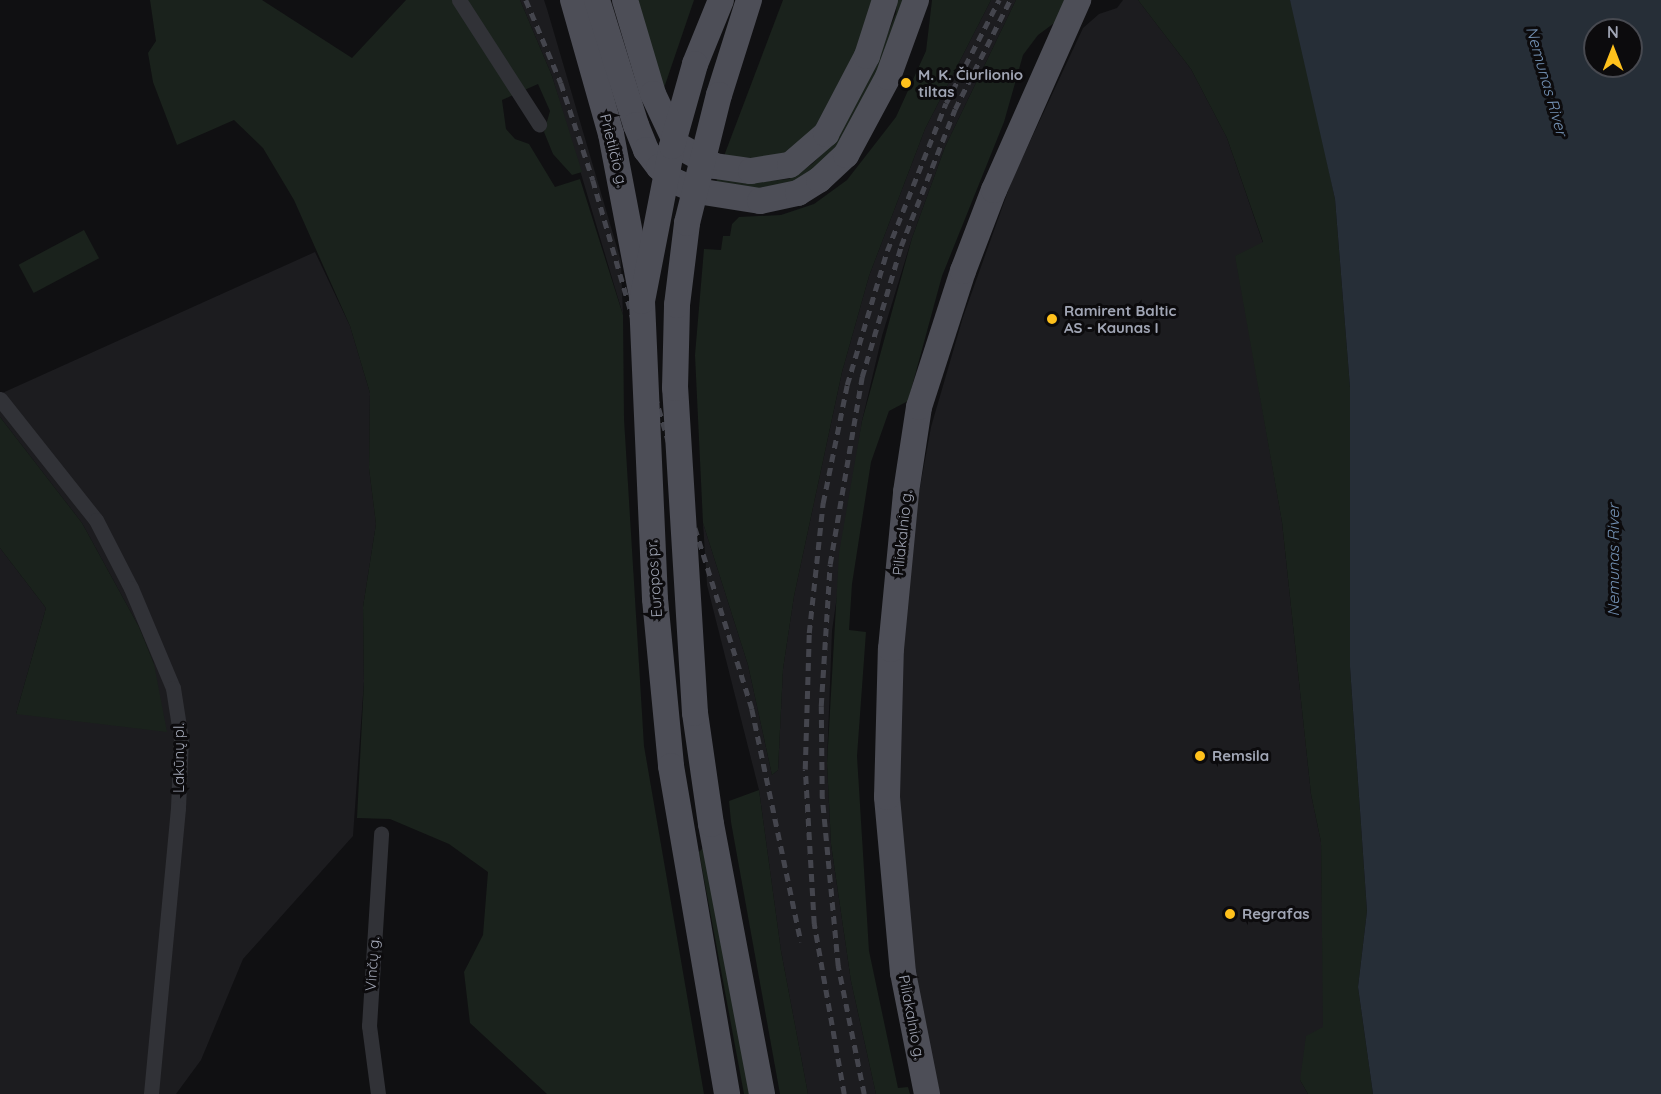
<!DOCTYPE html>
<meta charset="utf-8">
<style>
body{margin:0}
#map{position:relative;width:1661px;height:1094px;overflow:hidden;background:#101012;font-family:Quicksand,sans-serif}
div>[style]{position:absolute}
.built>*{inset:0;background:#1c1c1f}
.green>*{inset:0;background:#1a221c;transform-origin:0 0}
.water>*{inset:0;background:#262e37}
.street>*{height:15px;margin:-7.5px;padding:0 7.5px;transform-origin:7.5px;border-radius:7.5px;background:#313237}
.primary>*{height:26px;margin:-13px;padding:0 13px;transform-origin:13px;border-radius:13px;background:#4d4e57}
.rail>*{height:4.5px;margin-top:-2.25px;transform-origin:0;background:repeating-linear-gradient(90deg,#44454d 0 8px,transparent 0 14px)}
.primary-bridge>*{height:26px;margin:-13px;padding:0 13px;transform-origin:13px;border-radius:13px;background:#4d4e57}
.dots>*{width:16px;height:16px;translate:-50% -50%;box-sizing:border-box;border:3px solid #0c0b0d;border-radius:50%}
span{translate:-50% -50%;white-space:nowrap;text-align:center;line-height:1.15;-webkit-text-stroke:6px #0c0b0d;paint-order:stroke}
.poi-label{font-size:15px;color:#a0a5b4;font-weight:700}
.left{translate:0 -50%;text-align:left}
.street-label{font-size:15px;color:#a0a5b4}
.water-label{font-size:16px;color:#7391b4;font-style:italic}
.north{position:absolute;left:1583px;top:18px;width:60px;height:60px;box-sizing:border-box;background:#0c0b0d;border:2px solid #474950;border-radius:50%;rotate:0deg;font-size:16px;font-weight:700;line-height:24px;text-align:center;color:#a0a5b4}
.north::after{content:'';display:block;margin:auto;width:21px;height:27px;background:#ffc11c;clip-path:polygon(50% 0,100% 100%,50% 72%,0 100%)}
</style>
<div id="map">
<div class="built">
<div style="clip-path:polygon(520px 0,544px 0,547px 9px,621px 261px,623px 315px,552px 76px)"></div>
<div style="clip-path:polygon(991px 0,1016px 0,945px 147px,912px 238px,882px 336px,862px 421px,832px 631px,827px 763px,831px 844px,851px 981px,876px 1094px,808px 1094px,781px 951px,759px 790px,707px 585px,703px 523px,748px 665px,772px 775px,778px 770px,783px 669px,794px 596px,842px 372px,869px 276px,925px 129px)"></div>
<div style="clip-path:polygon(1123px 0,1138px 0,1191px 69px,1227px 138px,1263px 243px,1236px 256px,1282px 522px,1311px 794px,1321px 842px,1324px 1027px,1300px 1080px,1308px 1094px,940px 1094px,904px 936px,897px 696px,916px 509px,931px 427px,963px 317px,1012px 180px,1083px 28px,1099px 14px,1117px 8px)"></div>
<div style="clip-path:polygon(315px 252px,350px 326px,370px 393px,369px 468px,376px 524px,363px 607px,364px 682px,353px 836px,243px 959px,201px 1060px,176px 1094px,0 1094px,0 548px,46px 608px,16px 714px,154px 664px,139px 627px,82px 523px,0 417px,0 394px)"></div>
</div>
<div class="green">
<div style="clip-path:polygon(150px 0,262px 0,352px 58px,406px 0,520px 0,552px 76px,582px 172px,572px 175px,553px 154px,544px 132px,550px 111px,538px 84px,502px 100px,506px 129px,515px 139px,529px 144px,555px 187px,580px 179px,623px 315px,624px 419px,644px 746px,704px 1094px,547px 1094px,470px 1023px,464px 972px,483px 935px,488px 872px,449px 844px,390px 819px,357px 818px,364px 682px,363px 607px,376px 524px,369px 468px,370px 393px,350px 326px,294px 200px,263px 148px,234px 120px,177px 145px,153px 82px,148px 53px,156px 41px)"></div>
<div style="clip-path:polygon(636px 0,694px 0,664px 88px)"></div>
<div style="clip-path:polygon(783px 0,873px 0,868px 27px,816px 128px,783px 155px,764px 159px,724px 156px)"></div>
<div style="clip-path:polygon(897px 0,905px 0,875px 80px,841px 145px,796px 183px,743px 190px,716px 184px,717px 178px,751px 183px,789px 179px,812px 164px,836px 140px,870px 76px,896px 13px)"></div>
<div style="clip-path:polygon(932px 0,991px 0,925px 129px,869px 276px,842px 372px,794px 596px,783px 669px,778px 770px,772px 775px,748px 665px,703px 523px,695px 355px,704px 249px,721px 250px,723px 236px,730px 236px,732px 224px,739px 217px,781px 215px,814px 204px,847px 180px,896px 117px,926px 51px)"></div>
<div style="clip-path:polygon(1016px 0,1065px 0,1057px 21px,1038px 35px,1023px 55px,1004px 122px,942px 276px,908px 401px,889px 411px,871px 462px,852px 584px,849px 630px,866px 632px,857px 756px,869px 951px,898px 1088px,908px 1087px,910px 1094px,876px 1094px,851px 981px,831px 844px,827px 763px,839px 553px,862px 421px,912px 238px,945px 147px)"></div>
<div style="clip-path:polygon(1138px 0,1290px 0,1297px 18px,1335px 199px,1350px 387px,1350px 667px,1367px 911px,1358px 987px,1373px 1094px,1308px 1094px,1300px 1080px,1306px 1036px,1323px 1027px,1321px 842px,1311px 794px,1282px 522px,1235px 256px,1263px 242px,1227px 138px,1191px 69px)"></div>
<div style="left:84px;top:230px;width:32px;height:74px;rotate:62deg"></div>
<div style="clip-path:polygon(0 417px,82px 523px,139px 627px,154px 664px,167px 732px,16px 714px,46px 608px,0 548px)"></div>
<div style="clip-path:polygon(759px 790px,781px 951px,808px 1094px,780px 1094px,731px 822px,729px 801px)"></div>
<div style="clip-path:polygon(703px 848px,750px 1094px,744px 1094px,699px 852px)"></div>
</div>
<div class="water">
<div style="clip-path:polygon(evenodd,1290px 0,1661px 0,1661px 1094px,1373px 1094px,1358px 987px,1367px 911px,1350px 667px,1350px 387px,1335px 199px,1290px 0,1595px 30px,1631px 30px,1631px 66px,1595px 66px,1595px 30px)"></div>
</div>
<div class="street">
<div style="left:459px;top:0;width:148px;rotate:57.2deg"></div>
<div style="left:0;top:399px;width:154px;rotate:51.6deg"></div>
<div style="left:96px;top:520px;width:76px;rotate:62.8deg"></div>
<div style="left:131px;top:588px;width:108px;rotate:67.2deg"></div>
<div style="left:173px;top:688px;width:52px;rotate:81.1deg"></div>
<div style="left:181px;top:739px;width:69px;rotate:92.5deg"></div>
<div style="left:178px;top:808px;width:287px;rotate:95.4deg"></div>
<div style="left:378px;top:1094px;width:69px;rotate:-97.5deg"></div>
<div style="left:369px;top:1026px;width:193px;rotate:-86.4deg"></div>
</div>
<div class="primary">
<div style="left:573px;top:0;width:139px;rotate:74.2deg"></div>
<div style="left:611px;top:134px;width:166px;rotate:79.2deg"></div>
<div style="left:597px;top:0;width:131px;rotate:72.7deg"></div>
<div style="left:636px;top:125px;width:27px;rotate:68deg"></div>
<div style="left:646px;top:150px;width:21px;rotate:53deg"></div>
<div style="left:659px;top:167px;width:21px;rotate:43deg"></div>
<div style="left:674px;top:181px;width:25px;rotate:23deg"></div>
<div style="left:697px;top:191px;width:64px;rotate:9deg"></div>
<div style="left:760px;top:201px;width:39px;rotate:-12deg"></div>
<div style="left:798px;top:193px;width:25px;rotate:-32deg"></div>
<div style="left:819px;top:180px;width:37px;rotate:-43deg"></div>
<div style="left:846px;top:155px;width:89px;rotate:-61.7deg"></div>
<div style="left:888px;top:77px;width:82px;rotate:-70deg"></div>
<div style="left:625px;top:0;width:98px;rotate:73.4deg"></div>
<div style="left:653px;top:94px;width:56px;rotate:64.8deg"></div>
<div style="left:677px;top:145px;width:43px;rotate:28.9deg"></div>
<div style="left:715px;top:166px;width:36px;rotate:8deg"></div>
<div style="left:751px;top:171px;width:39px;rotate:-9deg"></div>
<div style="left:790px;top:165px;width:48px;rotate:-40.7deg"></div>
<div style="left:826px;top:134px;width:88px;rotate:-62.3deg"></div>
<div style="left:867px;top:56px;width:59px;rotate:-72.2deg"></div>
<div style="left:695px;top:64px;width:69px;rotate:-67.9deg"></div>
<div style="left:719px;top:95px;width:100px;rotate:-72.5deg"></div>
<div style="left:655px;top:599px;width:168px;rotate:84.5deg"></div>
<div style="left:671px;top:766px;width:333px;rotate:80.3deg"></div>
<div style="left:711px;top:824px;width:275px;rotate:79.3deg"></div>
<div style="left:927px;top:1094px;width:123px;rotate:-101.2deg"></div>
<div style="left:903px;top:973px;width:177px;rotate:-95.2deg"></div>
<div style="left:887px;top:797px;width:148px;rotate:-88.5deg"></div>
<div style="left:891px;top:649px;width:158px;rotate:-84.5deg"></div>
<div style="left:906px;top:492px;width:86px;rotate:-81.3deg"></div>
<div style="left:919px;top:407px;width:143px;rotate:-72.1deg"></div>
<div style="left:963px;top:271px;width:87px;rotate:-69.1deg"></div>
<div style="left:994px;top:190px;width:208px;rotate:-66.1deg"></div>
</div>
<div class="rail">
<div style="left:526px;top:0;width:90px;rotate:67.1deg"></div>
<div style="left:561px;top:83px;width:102px;rotate:71.7deg"></div>
<div style="left:593px;top:180px;width:292px;rotate:73.9deg"></div>
<div style="left:674px;top:461px;width:260px;rotate:72.5deg"></div>
<div style="left:752px;top:709px;width:238px;rotate:78.1deg"></div>
<div style="left:844px;top:1094px;width:173px;rotate:-100deg"></div>
<div style="left:814px;top:924px;width:155px;rotate:-93.3deg"></div>
<div style="left:805px;top:769px;width:136px;rotate:-88.3deg"></div>
<div style="left:809px;top:633px;width:131px;rotate:-83.9deg"></div>
<div style="left:823px;top:503px;width:120px;rotate:-78.5deg"></div>
<div style="left:847px;top:385px;width:140px;rotate:-73.4deg"></div>
<div style="left:887px;top:251px;width:159px;rotate:-68.3deg"></div>
<div style="left:946px;top:103px;width:116px;rotate:-62.8deg"></div>
<div style="left:864px;top:1094px;width:131px;rotate:-101.5deg"></div>
<div style="left:838px;top:966px;width:169px;rotate:-95.4deg"></div>
<div style="left:822px;top:798px;width:92px;rotate:-90.6deg"></div>
<div style="left:821px;top:706px;width:142px;rotate:-86.4deg"></div>
<div style="left:830px;top:564px;width:190px;rotate:-80.3deg"></div>
<div style="left:862px;top:377px;width:137px;rotate:-73.4deg"></div>
<div style="left:901px;top:246px;width:147px;rotate:-68.5deg"></div>
<div style="left:955px;top:109px;width:122px;rotate:-63.2deg"></div>
</div>
<div class="primary-bridge">
<div style="left:655px;top:599px;width:298px;rotate:-92.5deg"></div>
<div style="left:642px;top:301px;width:158px;rotate:-79deg"></div>
<div style="left:672px;top:146px;width:85px;rotate:-74.3deg"></div>
<div style="left:711px;top:824px;width:112px;rotate:-98.2deg"></div>
<div style="left:695px;top:713px;width:326px;rotate:-93.5deg"></div>
<div style="left:675px;top:388px;width:83px;rotate:-88.6deg"></div>
<div style="left:677px;top:305px;width:83px;rotate:-83deg"></div>
<div style="left:687px;top:223px;width:132px;rotate:-76deg"></div>
</div>
<div class="dots">
<div style="left:906px;top:83px;background:#ffc11c"></div>
<div style="left:1052px;top:319px;background:#ffc11c"></div>
<div style="left:1200px;top:756px;background:#ffc11c"></div>
<div style="left:1230px;top:914px;background:#ffc11c"></div>
</div>
<div class="poi-label">
<span class="left" style="left:918px;top:83px">M. K. Čiurlionio<br>tiltas</span>
<span class="left" style="left:1064px;top:319px">Ramirent Baltic<br>AS - Kaunas I</span>
<span class="left" style="left:1212px;top:756px">Remsila</span>
<span class="left" style="left:1242px;top:914px">Regrafas</span>
</div>
<div class="street-label">
<span style="left:614px;top:150px;rotate:76deg">Prietilčio g.</span>
<span style="left:902px;top:533px;rotate:-84deg">Piliakalnio g.</span>
<span style="left:654px;top:579px;rotate:-94deg">Europos pr.</span>
<span style="left:179px;top:758px;rotate:-90deg">Lakūnų pl.</span>
<span style="left:372px;top:964px;rotate:-86deg">Vinčų g.</span>
<span style="left:912px;top:1017px;rotate:79deg">Piliakalnio g.</span>
</div>
<div class="water-label">
<span style="left:1547px;top:81px;rotate:74deg">Nemunas River</span>
<span style="left:1613px;top:560px;rotate:-90deg">Nemunas River</span>
</div>
<div class="north">N</div>
</div>
